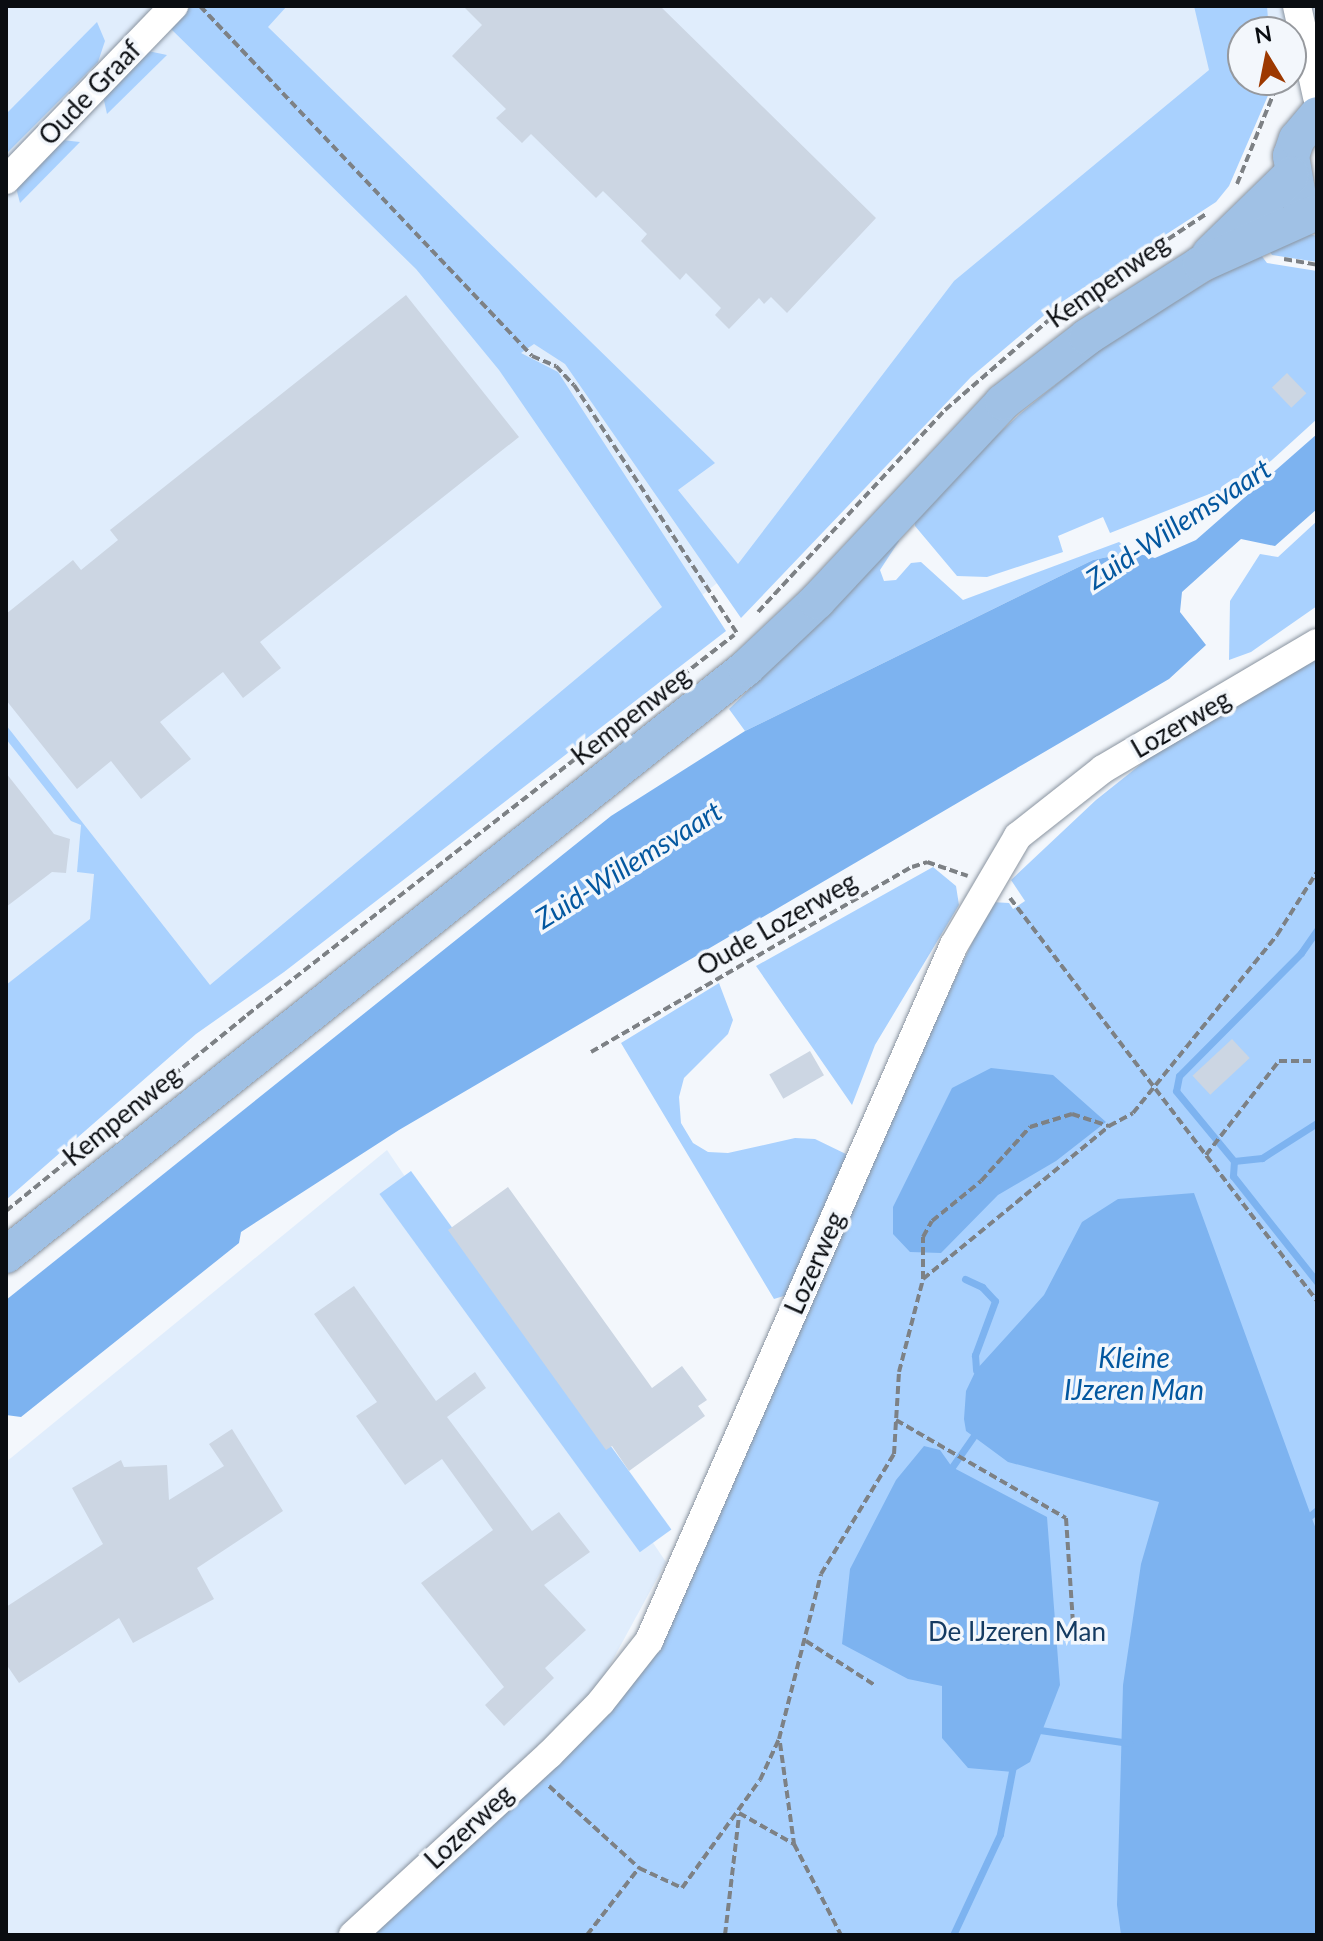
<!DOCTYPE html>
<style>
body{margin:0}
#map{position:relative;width:1323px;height:1941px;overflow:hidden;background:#f3f7fc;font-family:Lato,sans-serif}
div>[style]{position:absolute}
.built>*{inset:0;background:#e0edfc}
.green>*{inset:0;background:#a9d1fe;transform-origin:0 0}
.water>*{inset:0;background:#7db3f0}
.stream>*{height:7px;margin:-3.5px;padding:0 3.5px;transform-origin:3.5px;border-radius:3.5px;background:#7db3f0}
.building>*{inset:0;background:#ccd6e3;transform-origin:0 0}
.path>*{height:4px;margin-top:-2px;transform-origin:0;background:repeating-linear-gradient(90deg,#7d8185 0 8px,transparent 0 12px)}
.roads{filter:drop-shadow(0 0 2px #8a94a0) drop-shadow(0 0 2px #8a94a0)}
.minor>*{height:28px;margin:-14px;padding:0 14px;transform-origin:14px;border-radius:14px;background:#fff}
.major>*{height:36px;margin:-18px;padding:0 18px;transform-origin:18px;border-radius:18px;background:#a0c1e5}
span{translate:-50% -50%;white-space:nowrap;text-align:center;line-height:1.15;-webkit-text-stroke:7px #f3f7fc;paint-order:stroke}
.street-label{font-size:26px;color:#0a0d11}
.park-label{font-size:26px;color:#153b62}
.water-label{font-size:28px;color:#03579f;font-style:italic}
.frame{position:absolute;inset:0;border:8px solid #0a0d11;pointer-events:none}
.north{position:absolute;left:1227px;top:16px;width:80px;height:80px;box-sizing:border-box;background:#f3f7fc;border:2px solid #96999e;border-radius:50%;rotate:350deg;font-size:22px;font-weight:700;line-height:32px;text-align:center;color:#0a0d11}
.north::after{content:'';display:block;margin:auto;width:28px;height:36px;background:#9d3901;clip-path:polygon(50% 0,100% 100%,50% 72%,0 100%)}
</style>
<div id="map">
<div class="built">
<div style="clip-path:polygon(6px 6px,1317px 6px,1317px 20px,1286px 32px,1243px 32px,1243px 52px,741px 564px,210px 988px,6px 1006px)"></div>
<div style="clip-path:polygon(387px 1150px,666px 1562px,586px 1709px,337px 1935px,6px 1935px,6px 1462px)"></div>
</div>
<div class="green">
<div style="clip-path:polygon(191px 6px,287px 6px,268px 27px,715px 463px,678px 490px,738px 564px,954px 281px,1209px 70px,1194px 6px,1267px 6px,1269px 32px,1243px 32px,1243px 80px,1273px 84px,1229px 186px,1216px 202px,1054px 307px,971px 377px,741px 618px,565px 364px,534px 344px,521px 353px,558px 372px,726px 631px,284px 972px,196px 1034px,6px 1200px,6px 985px,90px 919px,94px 874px,77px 872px,81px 825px,71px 821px,6px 739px,6px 725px,210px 985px,662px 607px,499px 370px,416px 269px,170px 28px)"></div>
<div style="clip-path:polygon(97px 22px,105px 41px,98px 62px,6px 154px,6px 114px)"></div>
<div style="clip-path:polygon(148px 51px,167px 55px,107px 114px,103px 96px)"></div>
<div style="clip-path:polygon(62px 140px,80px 142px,20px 203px,15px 184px)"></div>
<div style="clip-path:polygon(1309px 234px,1317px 236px,1317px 262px,1272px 255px,1267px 247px)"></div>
<div style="clip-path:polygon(1258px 251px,1267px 263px,1317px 271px,1317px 419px,1230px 498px,1217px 491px,1110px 533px,1103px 517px,1058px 536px,1063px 552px,987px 577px,957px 576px,915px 526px,913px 512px,1021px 413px,1107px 343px)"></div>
<div style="clip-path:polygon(1317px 521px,1317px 606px,1251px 652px,1229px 660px,1230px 601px,1260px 554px,1278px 557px)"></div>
<div style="clip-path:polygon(893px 535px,899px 541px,880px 570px,884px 581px,896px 580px,911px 563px,921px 562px,963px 600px,1119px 542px,1132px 552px,1093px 560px,745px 731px,729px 709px,810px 631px)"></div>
<div style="clip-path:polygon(1317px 658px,1317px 1935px,357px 1935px,480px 1823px,660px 1612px,991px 902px,1009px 903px,1013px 909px,1025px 901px,1011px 880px,1096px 800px,1155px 753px)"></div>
<div style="clip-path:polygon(933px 867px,956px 886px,959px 905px,875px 1045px,852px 1105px,756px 966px)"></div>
<div style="clip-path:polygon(719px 983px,733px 1020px,728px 1034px,684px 1078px,679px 1097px,681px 1123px,693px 1143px,708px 1152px,728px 1153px,795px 1138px,815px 1139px,850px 1156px,787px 1295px,774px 1299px,621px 1043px)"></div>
<div style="left:411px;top:1171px;width:443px;height:39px;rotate:54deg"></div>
</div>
<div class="water">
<div style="clip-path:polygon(1317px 434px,1317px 509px,1275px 546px,1241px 539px,1182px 592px,1180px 612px,1206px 645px,1169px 679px,399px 1130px,241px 1232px,239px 1243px,21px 1417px,6px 1415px,6px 1300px,611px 816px,745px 731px,1093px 560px,1132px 552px,1155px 558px,1196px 540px)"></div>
<div style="clip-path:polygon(991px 1068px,1053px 1075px,1106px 1122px,1056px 1161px,998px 1195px,941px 1253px,910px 1252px,893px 1234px,893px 1207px,952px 1088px)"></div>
<div style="clip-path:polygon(1194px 1193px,1317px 1532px,1317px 1935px,1121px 1935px,1117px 1905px,1123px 1685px,1141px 1564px,1159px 1502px,1008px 1462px,966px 1431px,964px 1419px,966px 1391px,976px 1370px,1044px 1295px,1082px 1222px,1118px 1199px)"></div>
<div style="clip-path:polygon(924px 1446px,940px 1450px,952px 1467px,1047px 1517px,1060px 1685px,1030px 1762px,1013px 1772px,968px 1768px,942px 1738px,942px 1686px,908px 1679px,842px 1644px,850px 1569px,896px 1480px)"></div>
</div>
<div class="stream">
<div style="left:1317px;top:930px;width:28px;rotate:125deg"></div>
<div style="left:1301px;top:953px;width:173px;rotate:134.8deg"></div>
<div style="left:1179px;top:1076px;width:15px;rotate:101deg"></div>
<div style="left:1176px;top:1091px;width:91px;rotate:50.4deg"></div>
<div style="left:1234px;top:1161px;width:15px;rotate:94deg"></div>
<div style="left:1233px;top:1176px;width:135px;rotate:51.6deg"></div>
<div style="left:1234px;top:1161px;width:28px;rotate:-6deg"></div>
<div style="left:1262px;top:1158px;width:65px;rotate:-32.5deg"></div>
<div style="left:965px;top:1279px;width:19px;rotate:25deg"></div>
<div style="left:982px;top:1287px;width:19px;rotate:47deg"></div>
<div style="left:995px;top:1301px;width:58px;rotate:110.3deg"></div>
<div style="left:975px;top:1355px;width:15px;rotate:86deg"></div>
<div style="left:952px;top:1467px;width:40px;rotate:-55.1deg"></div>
<div style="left:1311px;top:1515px;width:8px;rotate:-40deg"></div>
<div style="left:1040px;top:1730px;width:90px;rotate:8.3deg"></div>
<div style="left:953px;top:1935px;width:111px;rotate:-65deg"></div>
<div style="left:1000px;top:1834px;width:69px;rotate:-79.2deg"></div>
</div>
<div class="building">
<div style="clip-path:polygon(463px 6px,660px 6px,876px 218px,787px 313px,771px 297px,764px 304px,759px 298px,729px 329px,715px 315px,721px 308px,686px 273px,680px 280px,641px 241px,647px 234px,603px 191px,596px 198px,531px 134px,522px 143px,496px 118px,506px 109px,452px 56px,482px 25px)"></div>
<div style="clip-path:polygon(406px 295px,519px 437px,260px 642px,281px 668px,243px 698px,223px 672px,160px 722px,191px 759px,141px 799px,111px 761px,77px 789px,6px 700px,6px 614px,73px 560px,81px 570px,118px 540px,110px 530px)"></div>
<div style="left:1287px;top:373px;width:28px;height:21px;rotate:46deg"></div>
<div style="clip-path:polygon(6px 773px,54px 834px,70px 839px,66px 873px,52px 872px,6px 907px)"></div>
<div style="left:1232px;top:1039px;width:26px;height:54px;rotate:47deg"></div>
<div style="left:810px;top:1051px;width:28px;height:47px;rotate:60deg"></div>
<div style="clip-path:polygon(508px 1187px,652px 1388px,682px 1366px,707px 1400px,698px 1406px,705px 1416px,629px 1471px,612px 1446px,606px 1450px,448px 1230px)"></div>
<div style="clip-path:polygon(354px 1286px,436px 1401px,475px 1372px,486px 1388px,447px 1417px,532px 1531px,559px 1512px,590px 1552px,544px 1585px,586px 1630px,545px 1668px,554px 1678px,504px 1726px,485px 1705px,504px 1687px,421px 1583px,493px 1530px,442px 1459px,405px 1485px,356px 1416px,377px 1402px,314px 1314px)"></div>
<div style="clip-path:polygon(232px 1429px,283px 1511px,197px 1568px,214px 1599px,133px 1643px,119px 1618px,19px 1683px,6px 1664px,6px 1607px,103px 1544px,72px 1488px,121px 1460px,124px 1467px,167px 1465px,169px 1500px,224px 1466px,209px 1444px)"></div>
</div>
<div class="path">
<div style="left:200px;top:6px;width:482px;rotate:46.5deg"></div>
<div style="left:532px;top:356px;width:26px;rotate:23deg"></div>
<div style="left:556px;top:366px;width:26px;rotate:47deg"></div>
<div style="left:574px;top:385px;width:297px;rotate:56.7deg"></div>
<div style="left:1237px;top:184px;width:112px;rotate:-68deg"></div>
<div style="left:1284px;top:259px;width:34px;rotate:10deg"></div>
<div style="left:758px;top:612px;width:275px;rotate:-47.2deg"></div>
<div style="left:945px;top:410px;width:150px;rotate:-40.9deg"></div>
<div style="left:1058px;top:312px;width:178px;rotate:-33.5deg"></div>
<div style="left:1010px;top:898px;width:507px;rotate:52.7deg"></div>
<div style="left:591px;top:1052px;width:370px;rotate:-30deg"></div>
<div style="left:912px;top:867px;width:16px;rotate:-18deg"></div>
<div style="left:927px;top:862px;width:43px;rotate:18.9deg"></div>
<div style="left:1206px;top:1155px;width:119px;rotate:-52.2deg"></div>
<div style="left:1279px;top:1061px;width:38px"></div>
<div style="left:6px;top:1211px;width:311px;rotate:-39.1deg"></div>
<div style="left:247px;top:1015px;width:618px;rotate:-37.96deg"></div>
<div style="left:923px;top:1279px;width:241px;rotate:-39.4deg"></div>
<div style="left:1109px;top:1126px;width:27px;rotate:-28deg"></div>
<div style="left:1133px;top:1113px;width:229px;rotate:-51deg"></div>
<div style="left:1277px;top:935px;width:75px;rotate:-57.6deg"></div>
<div style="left:896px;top:1420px;width:196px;rotate:30deg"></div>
<div style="left:1066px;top:1518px;width:119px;rotate:86.2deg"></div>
<div style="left:806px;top:1641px;width:83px;rotate:32.7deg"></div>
<div style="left:780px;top:1743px;width:102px;rotate:82.1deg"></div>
<div style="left:549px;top:1786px;width:122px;rotate:42.3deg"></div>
<div style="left:639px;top:1868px;width:47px;rotate:24.9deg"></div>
<div style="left:682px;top:1888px;width:133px;rotate:-54.2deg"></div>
<div style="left:760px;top:1780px;width:45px;rotate:-65.1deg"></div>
<div style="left:779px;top:1739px;width:170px;rotate:-75.7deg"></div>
<div style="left:821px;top:1574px;width:140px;rotate:-58.7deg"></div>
<div style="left:894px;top:1454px;width:82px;rotate:-86.5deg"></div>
<div style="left:899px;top:1372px;width:96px;rotate:-75.5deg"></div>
<div style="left:923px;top:1279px;width:42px;rotate:-90deg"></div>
<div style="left:923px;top:1237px;width:18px;rotate:-61deg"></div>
<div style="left:932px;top:1221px;width:63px;rotate:-39.2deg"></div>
<div style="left:981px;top:1181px;width:73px;rotate:-47.8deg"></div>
<div style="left:1030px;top:1127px;width:44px;rotate:-17.2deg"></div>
<div style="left:1072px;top:1114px;width:39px;rotate:18deg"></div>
<div style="left:739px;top:1813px;width:63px;rotate:29.4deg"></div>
<div style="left:794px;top:1844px;width:102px;rotate:62.7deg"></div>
<div style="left:587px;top:1935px;width:85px;rotate:-52.2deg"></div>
<div style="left:725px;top:1935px;width:121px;rotate:-83.3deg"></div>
</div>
<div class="roads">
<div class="minor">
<div style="left:1297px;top:6px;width:93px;rotate:77.6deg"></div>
<div style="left:6px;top:180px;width:242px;rotate:-46deg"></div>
<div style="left:353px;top:1935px;width:266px;rotate:-42.6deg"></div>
<div style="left:549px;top:1755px;width:74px;rotate:-45.5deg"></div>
<div style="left:601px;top:1702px;width:78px;rotate:-51.8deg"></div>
<div style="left:649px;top:1641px;width:760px;rotate:-66.34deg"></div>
<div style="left:954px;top:945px;width:126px;rotate:-59.6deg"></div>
<div style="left:1018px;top:836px;width:108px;rotate:-38.2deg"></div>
<div style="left:1103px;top:769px;width:248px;rotate:-30.5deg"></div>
</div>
<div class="major">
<div style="left:1298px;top:196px;width:41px;rotate:-99.9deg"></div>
<div style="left:1291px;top:156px;width:18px;rotate:-71deg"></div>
<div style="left:1297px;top:139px;width:31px;rotate:-50deg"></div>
<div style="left:1210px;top:254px;width:113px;rotate:-44.3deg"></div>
<div style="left:6px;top:1255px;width:945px;rotate:-38.42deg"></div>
<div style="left:746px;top:668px;width:98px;rotate:-43.3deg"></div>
<div style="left:817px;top:601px;width:272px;rotate:-46.9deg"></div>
<div style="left:1003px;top:402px;width:106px;rotate:-37.7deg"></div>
<div style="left:1087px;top:337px;width:135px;rotate:-32.6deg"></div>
<div style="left:1201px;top:264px;width:122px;rotate:-24.2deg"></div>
</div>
</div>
<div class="street-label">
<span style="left:90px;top:93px;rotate:-46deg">Oude Graaf</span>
<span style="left:1108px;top:281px;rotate:-35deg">Kempenweg</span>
<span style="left:631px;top:716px;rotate:-38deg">Kempenweg</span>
<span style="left:1181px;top:724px;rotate:-30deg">Lozerweg</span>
<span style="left:777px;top:924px;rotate:-30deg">Oude Lozerweg</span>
<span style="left:122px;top:1116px;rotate:-39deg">Kempenweg</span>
<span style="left:815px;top:1263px;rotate:-66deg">Lozerweg</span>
<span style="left:469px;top:1827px;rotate:-43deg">Lozerweg</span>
</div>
<div class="park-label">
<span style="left:1017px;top:1632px">De IJzeren Man</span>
</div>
<div class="water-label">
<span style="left:1178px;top:523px;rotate:-33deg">Zuid-Willemsvaart</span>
<span style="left:628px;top:864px;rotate:-32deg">Zuid-Willemsvaart</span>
<span style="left:1134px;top:1373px">Kleine<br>IJzeren Man</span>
</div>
<div class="frame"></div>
<div class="north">N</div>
</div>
